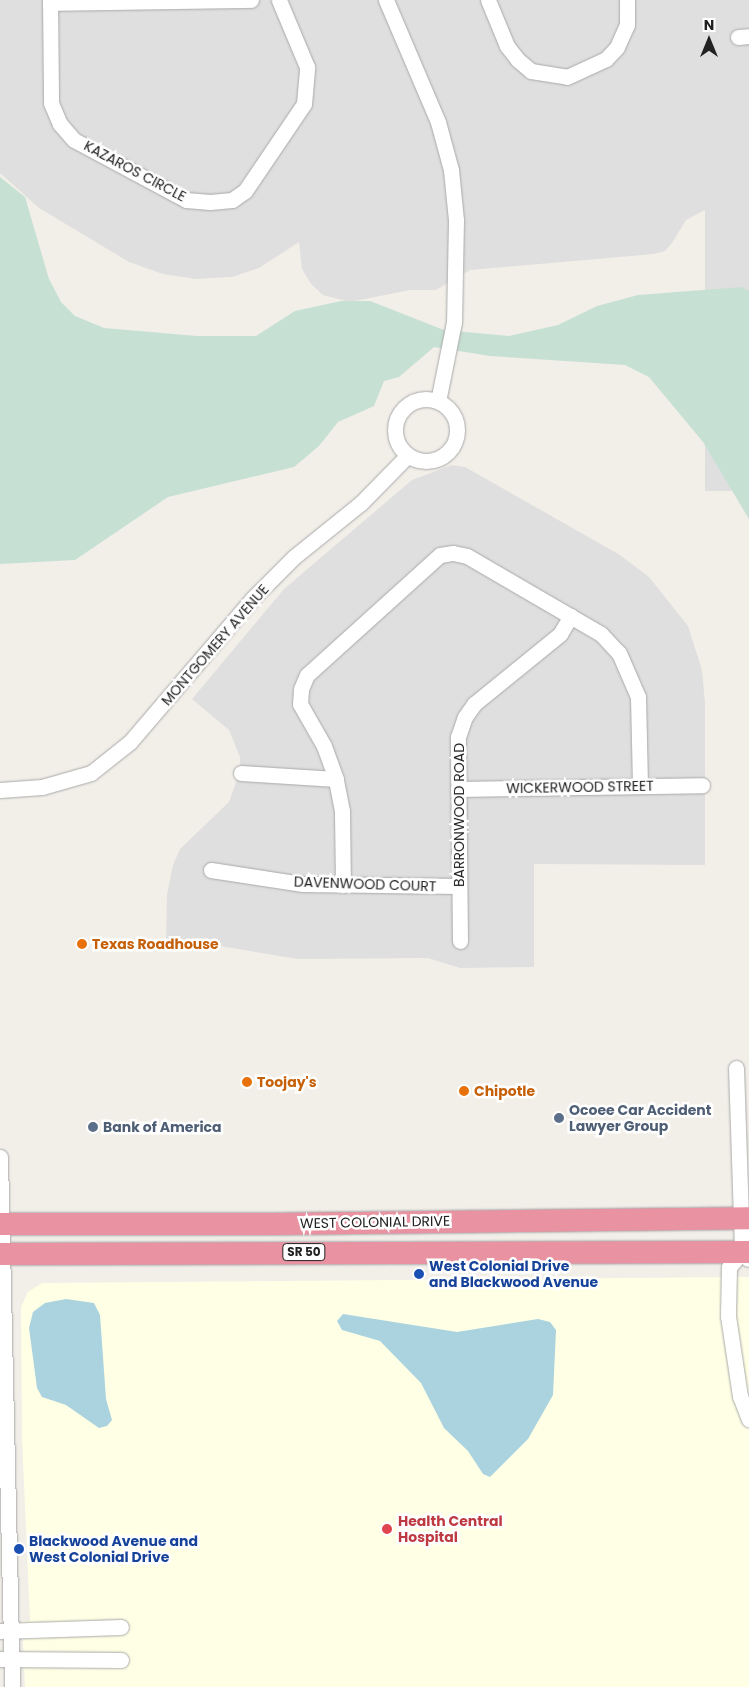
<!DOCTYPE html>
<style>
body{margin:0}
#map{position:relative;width:749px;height:1687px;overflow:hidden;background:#f2efe9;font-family:Poppins,sans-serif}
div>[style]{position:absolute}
.residential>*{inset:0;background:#e0dfdf}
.education>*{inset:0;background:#ffffe5}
.wetland>*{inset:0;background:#c6e0d4}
.water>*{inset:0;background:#aad3df}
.roads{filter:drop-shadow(0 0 1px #a9a9a9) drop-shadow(0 0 1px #a9a9a9)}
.minor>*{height:15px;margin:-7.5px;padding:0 7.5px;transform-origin:7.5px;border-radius:7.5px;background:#fff}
.minor>.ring{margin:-7.5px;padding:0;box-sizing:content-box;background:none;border:15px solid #fff;border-radius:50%}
.highway>*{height:22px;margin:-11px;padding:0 11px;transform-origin:11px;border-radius:11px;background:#e892a2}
.dots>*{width:14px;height:14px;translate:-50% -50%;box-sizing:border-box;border:2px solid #fff;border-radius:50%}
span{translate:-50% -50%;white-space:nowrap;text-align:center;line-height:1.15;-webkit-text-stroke:5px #fff;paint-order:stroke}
.shield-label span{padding:1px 4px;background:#fff;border:1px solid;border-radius:4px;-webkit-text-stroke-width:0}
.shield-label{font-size:12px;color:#222;font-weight:700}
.street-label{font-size:14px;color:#222}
.food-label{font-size:14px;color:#c56008;font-weight:700}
.left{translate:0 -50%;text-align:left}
.service-label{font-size:14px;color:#4e5e75;font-weight:700}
.transit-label{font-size:14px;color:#164399;font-weight:700}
.health-label{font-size:14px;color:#be3a42;font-weight:700}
.north{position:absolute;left:684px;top:15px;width:50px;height:50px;-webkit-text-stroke:4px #fff;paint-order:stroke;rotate:0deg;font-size:14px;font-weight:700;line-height:20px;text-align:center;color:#222}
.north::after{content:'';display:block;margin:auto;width:18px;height:22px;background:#222;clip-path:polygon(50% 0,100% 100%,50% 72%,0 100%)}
</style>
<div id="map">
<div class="residential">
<div style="clip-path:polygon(0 0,749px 0,749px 491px,705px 491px,705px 210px,686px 220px,672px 243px,665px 251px,654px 254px,470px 270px,436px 290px,410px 290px,350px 302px,323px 295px,311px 284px,302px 269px,299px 242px,259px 268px,232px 277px,196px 279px,163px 274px,129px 262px,39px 208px,0 173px)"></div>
<div style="clip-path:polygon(452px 465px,465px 467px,620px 555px,649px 577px,688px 626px,702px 670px,705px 703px,705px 865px,534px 864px,534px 967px,460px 968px,428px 958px,297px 959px,190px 941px,166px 941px,167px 894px,173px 865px,180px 849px,229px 802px,240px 771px,240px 757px,229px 730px,192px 699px,284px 589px,412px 480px)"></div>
</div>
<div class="education">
<div style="clip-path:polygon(749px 1277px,749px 1687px,25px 1687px,22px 1621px,30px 1621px,22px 1437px,21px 1307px,28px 1292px,42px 1283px)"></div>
</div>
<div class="wetland">
<div style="clip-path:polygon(0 177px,25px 197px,49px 279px,61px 302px,75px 316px,104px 328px,197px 336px,256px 336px,295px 311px,341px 301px,370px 301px,444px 330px,509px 336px,558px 325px,597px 306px,638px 295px,742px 287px,749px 291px,749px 519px,703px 442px,649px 377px,625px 365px,490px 356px,434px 347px,399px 377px,384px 381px,374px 406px,338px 422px,319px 446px,294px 467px,168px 497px,75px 560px,0 564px)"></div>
</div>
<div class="water">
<div style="clip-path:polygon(66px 1299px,94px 1303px,100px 1315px,106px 1399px,112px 1420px,107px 1426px,99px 1428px,66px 1405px,42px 1397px,37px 1388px,29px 1328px,33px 1312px,45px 1303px)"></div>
<div style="clip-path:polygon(343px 1314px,457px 1332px,538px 1319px,550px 1322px,556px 1330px,553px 1395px,528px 1439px,490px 1477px,483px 1474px,468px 1451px,444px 1428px,421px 1383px,380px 1341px,342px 1330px,337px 1321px)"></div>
</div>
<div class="roads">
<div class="minor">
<div style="left:50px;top:0;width:103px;rotate:89.4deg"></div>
<div style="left:51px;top:103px;width:23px;rotate:67deg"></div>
<div style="left:60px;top:124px;width:21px;rotate:49deg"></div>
<div style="left:74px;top:140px;width:127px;rotate:28.2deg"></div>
<div style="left:186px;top:200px;width:24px;rotate:5deg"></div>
<div style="left:210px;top:202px;width:22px;rotate:-5deg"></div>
<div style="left:232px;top:200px;width:16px;rotate:-35deg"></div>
<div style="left:245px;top:191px;width:105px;rotate:-55.9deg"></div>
<div style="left:304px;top:104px;width:37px;rotate:-85deg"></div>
<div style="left:307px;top:67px;width:73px;rotate:-112.7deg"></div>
<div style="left:386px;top:0;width:133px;rotate:66.9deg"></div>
<div style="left:438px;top:122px;width:50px;rotate:74.8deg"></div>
<div style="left:451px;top:170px;width:50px;rotate:84.3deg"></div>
<div style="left:456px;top:220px;width:102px;rotate:91.1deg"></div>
<div style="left:454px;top:322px;width:81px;rotate:101.4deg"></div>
<div style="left:488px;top:0;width:50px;rotate:67.6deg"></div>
<div style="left:507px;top:46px;width:18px;rotate:52deg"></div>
<div style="left:518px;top:60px;width:17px;rotate:40deg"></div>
<div style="left:531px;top:71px;width:36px;rotate:9deg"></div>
<div style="left:567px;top:77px;width:43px;rotate:-24.8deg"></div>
<div style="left:606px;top:59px;width:16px;rotate:-47deg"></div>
<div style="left:617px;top:47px;width:24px;rotate:-66deg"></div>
<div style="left:627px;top:25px;width:25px;rotate:-90deg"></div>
<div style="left:50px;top:3px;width:201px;rotate:-0.9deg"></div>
<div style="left:738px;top:37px;width:11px;rotate:-5deg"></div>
<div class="ring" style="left:395px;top:399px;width:47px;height:47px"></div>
<div style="left:241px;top:773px;width:95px;rotate:3.6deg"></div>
<div style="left:458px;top:789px;width:244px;rotate:-0.9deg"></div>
<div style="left:0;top:790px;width:42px;rotate:-4.1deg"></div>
<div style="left:42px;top:787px;width:51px;rotate:-15.9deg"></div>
<div style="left:91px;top:773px;width:50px;rotate:-38.5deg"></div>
<div style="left:130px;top:742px;width:188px;rotate:-49.5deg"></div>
<div style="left:252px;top:599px;width:59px;rotate:-45deg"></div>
<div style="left:294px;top:557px;width:86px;rotate:-38.9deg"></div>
<div style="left:361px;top:503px;width:67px;rotate:-45.6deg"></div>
<div style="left:211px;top:870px;width:93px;rotate:8.7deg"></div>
<div style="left:303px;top:884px;width:156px;rotate:0.7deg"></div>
<div style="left:343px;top:885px;width:74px;rotate:-90.8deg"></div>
<div style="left:342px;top:811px;width:33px;rotate:-101deg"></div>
<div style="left:336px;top:779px;width:35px;rotate:-110deg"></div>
<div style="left:324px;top:746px;width:48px;rotate:-119.7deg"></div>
<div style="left:300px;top:704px;width:15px;rotate:-86deg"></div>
<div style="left:301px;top:689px;width:15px;rotate:-67deg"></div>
<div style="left:307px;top:675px;width:179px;rotate:-42.1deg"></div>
<div style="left:440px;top:555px;width:13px;rotate:-9deg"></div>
<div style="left:453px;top:553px;width:14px;rotate:12deg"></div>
<div style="left:467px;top:556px;width:155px;rotate:30.2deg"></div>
<div style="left:601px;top:634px;width:26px;rotate:47deg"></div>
<div style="left:619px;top:653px;width:48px;rotate:66.6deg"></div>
<div style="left:638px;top:697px;width:89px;rotate:88.7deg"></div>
<div style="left:460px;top:941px;width:204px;rotate:-90.6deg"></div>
<div style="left:458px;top:737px;width:21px;rotate:-71deg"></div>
<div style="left:465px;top:717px;width:16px;rotate:-55deg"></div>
<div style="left:474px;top:704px;width:111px;rotate:-39.1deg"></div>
<div style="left:560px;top:634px;width:21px;rotate:-59deg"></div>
<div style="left:736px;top:1068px;width:184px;rotate:88.1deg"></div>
<div style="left:742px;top:1252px;width:9px;rotate:49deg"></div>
<div style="left:0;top:1157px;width:530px;rotate:88.7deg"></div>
<div style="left:742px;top:1252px;width:20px;rotate:131deg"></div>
<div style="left:729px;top:1267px;width:49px;rotate:91.2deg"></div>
<div style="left:728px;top:1316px;width:81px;rotate:81.5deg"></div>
<div style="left:740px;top:1396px;width:25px;rotate:69deg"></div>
<div style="left:0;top:1631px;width:121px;rotate:-1.9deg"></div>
<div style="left:0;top:1659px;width:121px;rotate:0.5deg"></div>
</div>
<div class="highway">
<div style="left:0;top:1224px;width:274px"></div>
<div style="left:274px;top:1224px;width:475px;rotate:-0.7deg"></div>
<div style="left:0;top:1254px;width:749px;rotate:-0.15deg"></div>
</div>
</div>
<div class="dots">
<div style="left:82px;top:944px;background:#e8710a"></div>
<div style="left:247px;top:1082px;background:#e8710a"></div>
<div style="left:464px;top:1091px;background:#e8710a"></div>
<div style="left:559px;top:1118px;background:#5c6f8a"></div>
<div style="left:93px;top:1127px;background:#5c6f8a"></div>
<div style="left:419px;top:1274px;background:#1a4fb4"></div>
<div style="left:387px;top:1529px;background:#e0444e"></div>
<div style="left:19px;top:1549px;background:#1a4fb4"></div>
</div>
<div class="shield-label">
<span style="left:304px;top:1252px">SR 50</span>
</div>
<div class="street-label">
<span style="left:135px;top:171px;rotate:28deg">KAZAROS CIRCLE</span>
<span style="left:215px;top:645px;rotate:-49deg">MONTGOMERY AVENUE</span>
<span style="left:580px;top:787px;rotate:-1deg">WICKERWOOD STREET</span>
<span style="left:459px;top:815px;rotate:-90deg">BARRONWOOD ROAD</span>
<span style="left:365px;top:884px;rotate:2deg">DAVENWOOD COURT</span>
<span style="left:375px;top:1222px;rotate:-1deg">WEST COLONIAL DRIVE</span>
</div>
<div class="food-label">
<span class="left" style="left:92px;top:944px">Texas Roadhouse</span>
<span class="left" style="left:257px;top:1082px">Toojay's</span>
<span class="left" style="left:474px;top:1091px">Chipotle</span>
</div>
<div class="service-label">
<span class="left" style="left:569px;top:1118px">Ocoee Car Accident<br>Lawyer Group</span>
<span class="left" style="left:103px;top:1127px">Bank of America</span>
</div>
<div class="transit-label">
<span class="left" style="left:429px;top:1274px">West Colonial Drive<br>and Blackwood Avenue</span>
<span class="left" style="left:29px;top:1549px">Blackwood Avenue and<br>West Colonial Drive</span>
</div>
<div class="health-label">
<span class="left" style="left:398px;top:1529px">Health Central<br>Hospital</span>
</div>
<div class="north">N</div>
</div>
